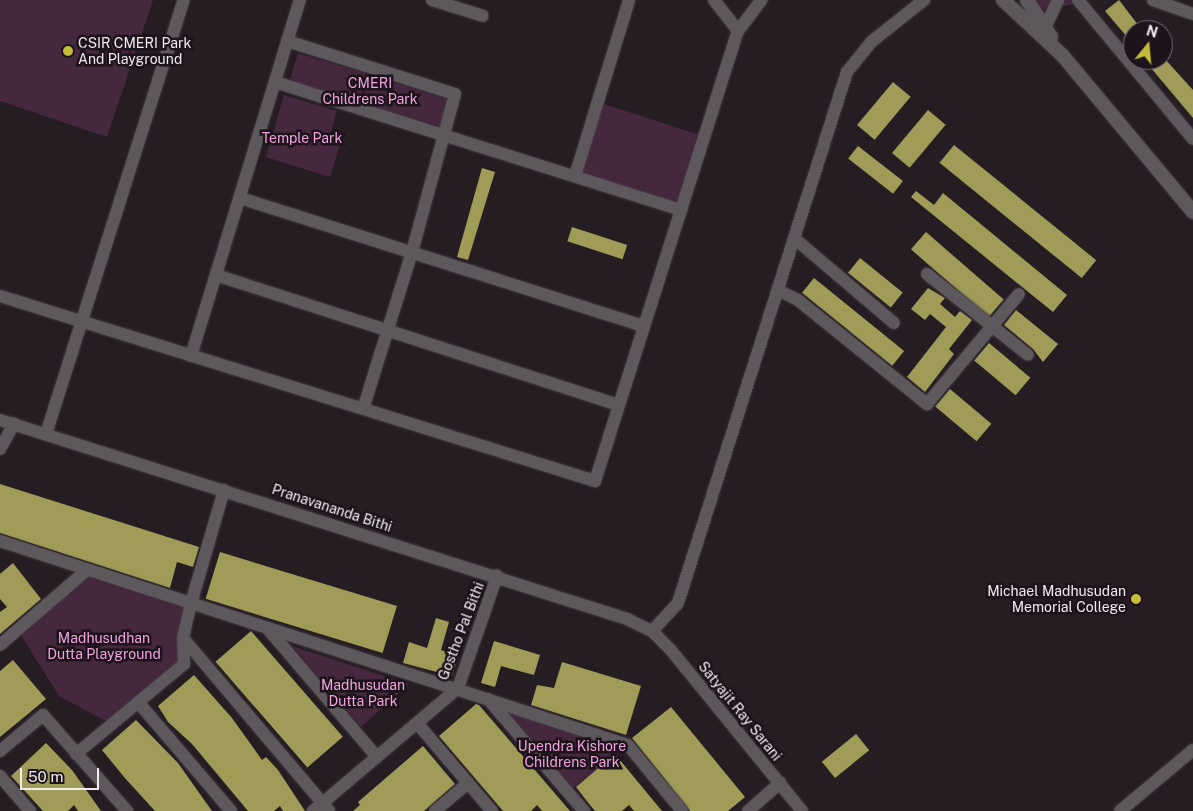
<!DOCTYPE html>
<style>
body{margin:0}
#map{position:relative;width:1193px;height:811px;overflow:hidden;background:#261d23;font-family:"Public Sans",sans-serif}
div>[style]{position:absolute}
.green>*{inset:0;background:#45273e;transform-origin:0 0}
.building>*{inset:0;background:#a09b57;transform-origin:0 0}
.roads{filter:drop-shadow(0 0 1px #423a40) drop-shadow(0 0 1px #423a40)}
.minor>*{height:12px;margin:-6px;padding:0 6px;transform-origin:6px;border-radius:6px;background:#5d585b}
.tertiary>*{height:14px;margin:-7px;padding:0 7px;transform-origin:7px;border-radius:7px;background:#5d585b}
.dots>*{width:14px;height:14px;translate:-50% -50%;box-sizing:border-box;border:2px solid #1c141a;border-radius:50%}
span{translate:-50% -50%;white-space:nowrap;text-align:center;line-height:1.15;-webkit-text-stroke:5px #1c141a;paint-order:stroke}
.poi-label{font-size:14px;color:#f1ebef}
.left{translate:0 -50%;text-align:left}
.right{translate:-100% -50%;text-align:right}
.park-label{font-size:14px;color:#f3a3df}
.street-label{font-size:14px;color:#f1ebef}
.north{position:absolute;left:1123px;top:20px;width:50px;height:50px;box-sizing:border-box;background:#1c141a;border:1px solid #716a6f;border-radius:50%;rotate:17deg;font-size:14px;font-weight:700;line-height:20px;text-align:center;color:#f1ebef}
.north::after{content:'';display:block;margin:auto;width:18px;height:22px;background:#c6bc3c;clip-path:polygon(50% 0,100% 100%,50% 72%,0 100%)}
.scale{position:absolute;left:20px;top:768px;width:79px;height:22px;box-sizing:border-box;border:2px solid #f1ebef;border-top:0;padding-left:6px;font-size:15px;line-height:18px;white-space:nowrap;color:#f1ebef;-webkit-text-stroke:4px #1c141a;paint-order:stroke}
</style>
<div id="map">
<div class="green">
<div style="clip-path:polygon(0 0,153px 0,107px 137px,0 101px)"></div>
<div style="clip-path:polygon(1037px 0,1074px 0,1073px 4px,1047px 10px,1041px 8px)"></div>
<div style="left:298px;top:53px;width:159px;height:29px;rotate:17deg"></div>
<div style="clip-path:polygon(284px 95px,337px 111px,330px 134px,342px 138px,330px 177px,266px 157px)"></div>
<div style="left:601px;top:103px;width:106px;height:77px;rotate:18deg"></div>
<div style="clip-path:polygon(87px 573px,190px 607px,181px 667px,109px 723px,59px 696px,19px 632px)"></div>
<div style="clip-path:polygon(292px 646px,409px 684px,361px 727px)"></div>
<div style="clip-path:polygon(497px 704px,628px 745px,568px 792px)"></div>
</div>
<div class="building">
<div style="clip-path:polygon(1119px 0,1142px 30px,1133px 30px,1133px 44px,1105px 11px)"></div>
<div style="clip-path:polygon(1164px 58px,1193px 90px,1193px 118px,1151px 68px)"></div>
<div style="left:893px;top:82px;width:23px;height:56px;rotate:40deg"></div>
<div style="left:928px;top:110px;width:23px;height:56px;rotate:40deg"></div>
<div style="left:954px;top:145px;width:183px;height:23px;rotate:39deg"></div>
<div style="left:858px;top:146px;width:57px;height:16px;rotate:38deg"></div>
<div style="clip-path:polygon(482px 168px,495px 172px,468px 260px,457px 257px)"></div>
<div style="clip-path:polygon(916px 191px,934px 205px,943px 193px,1067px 295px,1053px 312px,911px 197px)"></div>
<div style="left:572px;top:227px;width:58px;height:15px;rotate:18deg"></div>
<div style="left:926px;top:232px;width:103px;height:23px;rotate:41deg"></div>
<div style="left:860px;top:258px;width:55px;height:19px;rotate:39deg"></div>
<div style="left:814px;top:278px;width:116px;height:19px;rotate:39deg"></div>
<div style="clip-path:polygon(928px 288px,945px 298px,940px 304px,955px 317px,960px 311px,972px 320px,949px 349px,954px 354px,925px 392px,907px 377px,946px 327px,930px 314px,925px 320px,911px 309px)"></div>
<div style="clip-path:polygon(1016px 310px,1058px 344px,1043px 362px,1033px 349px,1004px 325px)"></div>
<div style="left:989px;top:343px;width:54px;height:23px;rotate:40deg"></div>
<div style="left:950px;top:389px;width:54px;height:23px;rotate:40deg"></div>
<div style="clip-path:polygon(0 484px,199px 547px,193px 567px,177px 562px,170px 588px,0 533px)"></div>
<div style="left:220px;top:552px;width:185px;height:49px;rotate:17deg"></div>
<div style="clip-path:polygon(13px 563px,41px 599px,0 634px,0 612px,7px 607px,0 599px,0 574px)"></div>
<div style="clip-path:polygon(436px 618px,449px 622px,441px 650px,458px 656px,452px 676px,403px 663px,409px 642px,427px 648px)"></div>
<div style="left:251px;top:631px;width:140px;height:47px;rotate:49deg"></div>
<div style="clip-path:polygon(494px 641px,540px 655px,534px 675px,501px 666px,495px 687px,481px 683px)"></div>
<div style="clip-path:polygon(13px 660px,46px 699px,0 737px,0 671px)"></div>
<div style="clip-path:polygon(562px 662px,641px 686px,626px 735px,531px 705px,537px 685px,554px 688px)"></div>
<div style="clip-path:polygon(194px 675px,232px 718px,262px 760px,266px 757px,278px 770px,305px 811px,283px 811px,280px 806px,274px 811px,248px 811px,192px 744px,168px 722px,158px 706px)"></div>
<div style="clip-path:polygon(476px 704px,479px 705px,570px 811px,542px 811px,537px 805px,531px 811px,503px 811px,439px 736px)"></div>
<div style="clip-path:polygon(671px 707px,745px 797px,728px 811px,690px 811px,632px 738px)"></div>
<div style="clip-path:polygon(136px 720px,178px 763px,212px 811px,155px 811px,124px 777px,102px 750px)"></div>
<div style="left:856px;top:734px;width:21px;height:44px;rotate:51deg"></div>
<div style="clip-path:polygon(46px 743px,72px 770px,101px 811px,78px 811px,74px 805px,68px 811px,43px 811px,11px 776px)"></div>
<div style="clip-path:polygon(423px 746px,455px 784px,424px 811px,353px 811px,360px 805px,358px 802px)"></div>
<div style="clip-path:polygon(615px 754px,624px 765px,662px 811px,634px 811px,629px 805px,622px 811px,595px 811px,586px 800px,576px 787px)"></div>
</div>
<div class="roads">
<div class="minor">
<div style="left:432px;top:0;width:53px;rotate:17.4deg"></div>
<div style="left:714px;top:0;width:39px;rotate:52deg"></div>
<div style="left:1078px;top:0;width:180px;rotate:50.4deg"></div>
<div style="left:1153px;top:0;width:42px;rotate:19.3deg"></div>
<div style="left:1045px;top:28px;width:31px;rotate:-65deg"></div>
<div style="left:287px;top:41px;width:176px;rotate:17.5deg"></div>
<div style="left:455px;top:94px;width:164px;rotate:105.2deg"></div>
<div style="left:412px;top:252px;width:164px;rotate:107.3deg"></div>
<div style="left:275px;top:82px;width:426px;rotate:17.5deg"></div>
<div style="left:575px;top:176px;width:184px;rotate:-72.9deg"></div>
<div style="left:240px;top:198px;width:424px;rotate:17.6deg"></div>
<div style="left:794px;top:238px;width:131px;rotate:40.4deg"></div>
<div style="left:927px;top:274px;width:129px;rotate:38.7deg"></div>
<div style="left:216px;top:275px;width:423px;rotate:17.9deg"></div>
<div style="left:778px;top:290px;width:22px;rotate:27deg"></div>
<div style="left:798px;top:300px;width:166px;rotate:38.9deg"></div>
<div style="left:927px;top:404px;width:143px;rotate:-50.1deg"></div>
<div style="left:0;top:296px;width:623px;rotate:17.27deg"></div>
<div style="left:595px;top:481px;width:472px;rotate:-72.4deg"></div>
<div style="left:738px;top:31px;width:39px;rotate:-53deg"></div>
<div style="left:191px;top:356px;width:372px;rotate:-73deg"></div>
<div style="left:0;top:420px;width:658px;rotate:17.61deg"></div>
<div style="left:627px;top:619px;width:28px;rotate:26deg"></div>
<div style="left:652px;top:631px;width:25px;rotate:45deg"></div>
<div style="left:670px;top:649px;width:209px;rotate:50.8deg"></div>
<div style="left:46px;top:434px;width:455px;rotate:-72.4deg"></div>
<div style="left:0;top:449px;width:29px;rotate:-61deg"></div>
<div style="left:0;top:541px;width:660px;rotate:18deg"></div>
<div style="left:628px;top:745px;width:85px;rotate:50.7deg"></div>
<div style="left:268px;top:629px;width:168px;rotate:49.6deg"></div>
<div style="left:652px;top:631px;width:38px;rotate:-47deg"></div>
<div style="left:678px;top:603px;width:557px;rotate:-72.35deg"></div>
<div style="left:847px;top:72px;width:38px;rotate:-51deg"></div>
<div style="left:871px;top:42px;width:68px;rotate:-38.4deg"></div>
<div style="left:183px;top:638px;width:226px;rotate:49.8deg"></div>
<div style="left:0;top:645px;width:115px;rotate:-40.8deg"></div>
<div style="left:488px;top:699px;width:148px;rotate:49.4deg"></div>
<div style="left:138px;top:702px;width:143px;rotate:49.5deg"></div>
<div style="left:417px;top:723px;width:116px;rotate:49.6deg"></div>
<div style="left:0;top:751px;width:56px;rotate:-39.9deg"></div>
<div style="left:43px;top:715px;width:128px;rotate:48.8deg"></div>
<div style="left:76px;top:754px;width:141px;rotate:-39.8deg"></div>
<div style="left:184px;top:664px;width:26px;rotate:-92deg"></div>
<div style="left:183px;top:638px;width:32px;rotate:-77deg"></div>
<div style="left:190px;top:607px;width:122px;rotate:-73.8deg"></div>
<div style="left:0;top:776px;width:46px;rotate:49.4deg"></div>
<div style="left:313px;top:811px;width:190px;rotate:-40.3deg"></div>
<div style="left:458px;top:688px;width:119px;rotate:-70.8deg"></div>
<div style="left:435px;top:811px;width:43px;rotate:-40.3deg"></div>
<div style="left:748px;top:811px;width:43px;rotate:-41.2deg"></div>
<div style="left:1120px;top:811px;width:95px;rotate:-39.9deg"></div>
</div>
<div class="tertiary">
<div style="left:1003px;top:0;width:82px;rotate:43deg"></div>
<div style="left:1063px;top:56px;width:203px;rotate:50.2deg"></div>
<div style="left:1027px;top:0;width:44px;rotate:57deg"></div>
</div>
</div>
<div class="dots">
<div style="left:68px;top:51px;background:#c6bc3c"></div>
<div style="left:1136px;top:599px;background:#c6bc3c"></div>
</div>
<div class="poi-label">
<span class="left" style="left:78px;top:51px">CSIR CMERI Park<br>And Playground</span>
<span class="right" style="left:1126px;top:599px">Michael Madhusudan<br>Memorial College</span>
</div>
<div class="park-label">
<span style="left:370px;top:91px">CMERI<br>Childrens Park</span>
<span style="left:302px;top:138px">Temple Park</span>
<span style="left:104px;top:646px">Madhusudhan<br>Dutta Playground</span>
<span style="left:363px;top:693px">Madhusudan<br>Dutta Park</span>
<span style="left:572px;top:754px">Upendra Kishore<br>Childrens Park</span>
</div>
<div class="street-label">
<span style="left:332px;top:508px;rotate:18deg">Pranavananda Bithi</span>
<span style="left:461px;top:631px;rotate:-69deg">Gostho Pal Bithi</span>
<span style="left:740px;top:711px;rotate:51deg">Satyajit Ray Sarani</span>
</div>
<div class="north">N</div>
<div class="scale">50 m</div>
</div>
